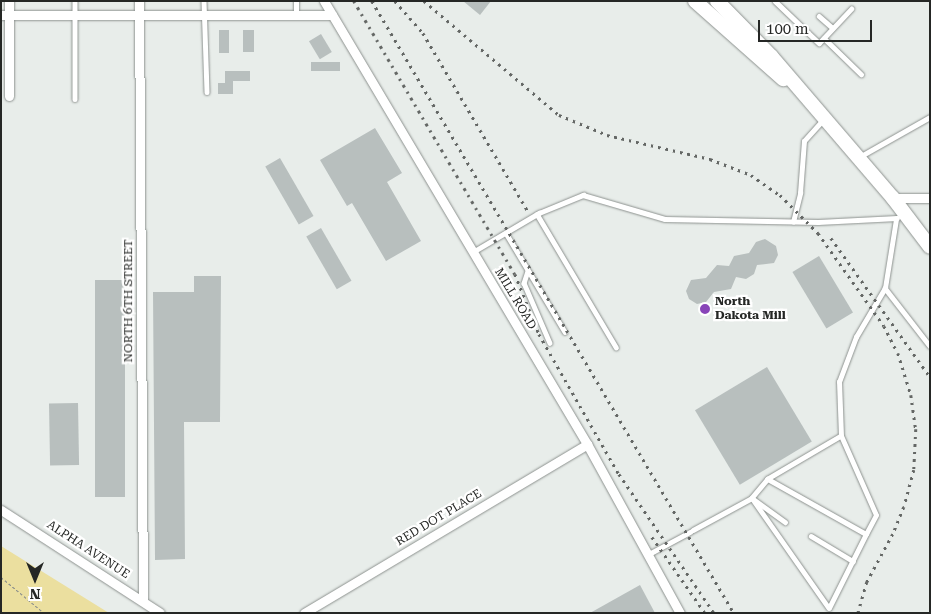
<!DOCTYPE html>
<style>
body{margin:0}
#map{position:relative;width:931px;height:614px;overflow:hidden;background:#e8edea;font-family:"Roboto Serif",serif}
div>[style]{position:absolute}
.green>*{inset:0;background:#ebdf9f}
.building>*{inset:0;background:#b8bfbe;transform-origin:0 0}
.path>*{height:1px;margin-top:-0.5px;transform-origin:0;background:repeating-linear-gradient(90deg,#8a8e8b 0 2.5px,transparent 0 5px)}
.roads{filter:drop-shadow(0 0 1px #8d928f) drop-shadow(0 0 1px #8d928f)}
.service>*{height:4.5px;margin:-2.25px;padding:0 2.25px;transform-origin:2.25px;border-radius:2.25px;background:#fff}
.minor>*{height:9px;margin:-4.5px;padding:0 4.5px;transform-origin:4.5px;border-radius:4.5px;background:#fff}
.primary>*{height:14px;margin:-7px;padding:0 7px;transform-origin:7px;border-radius:7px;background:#fff}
.rail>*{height:2.5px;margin-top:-1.25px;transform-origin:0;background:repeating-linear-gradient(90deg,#646765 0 2.5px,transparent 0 7.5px)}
.dots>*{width:14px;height:14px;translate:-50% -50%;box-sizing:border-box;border:2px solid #fff;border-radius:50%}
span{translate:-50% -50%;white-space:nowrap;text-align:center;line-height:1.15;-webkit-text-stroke:4.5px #fff;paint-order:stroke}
.street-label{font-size:12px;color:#252725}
.poi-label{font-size:12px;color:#252725;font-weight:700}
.left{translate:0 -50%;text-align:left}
.frame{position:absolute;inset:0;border:2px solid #252725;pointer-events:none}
.north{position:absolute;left:10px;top:554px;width:50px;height:50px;-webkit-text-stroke:4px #fff;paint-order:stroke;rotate:180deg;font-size:14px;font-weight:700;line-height:20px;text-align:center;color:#252725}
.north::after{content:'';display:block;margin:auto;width:18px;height:22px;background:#252725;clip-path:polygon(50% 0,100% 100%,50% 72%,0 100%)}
.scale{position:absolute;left:758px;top:20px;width:114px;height:22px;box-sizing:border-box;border:2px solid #252725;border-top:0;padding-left:6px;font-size:15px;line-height:18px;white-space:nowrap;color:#252725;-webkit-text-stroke:4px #fff;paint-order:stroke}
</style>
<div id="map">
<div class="green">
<div style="clip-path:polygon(1px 546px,109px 613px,1px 613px)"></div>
</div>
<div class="building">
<div style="clip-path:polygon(463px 1px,491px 1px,480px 15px)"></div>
<div style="left:219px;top:30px;width:10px;height:23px"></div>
<div style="left:243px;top:30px;width:11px;height:22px"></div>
<div style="left:321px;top:34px;width:21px;height:14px;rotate:59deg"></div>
<div style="left:311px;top:62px;width:29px;height:9px"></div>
<div style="clip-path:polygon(225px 71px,250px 71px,250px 81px,233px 81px,233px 94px,218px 94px,218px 83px,225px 83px)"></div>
<div style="clip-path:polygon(375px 128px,402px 173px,387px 182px,421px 241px,386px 261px,352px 203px,347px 206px,320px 160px)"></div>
<div style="left:280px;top:158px;width:67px;height:17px;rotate:60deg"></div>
<div style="left:321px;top:228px;width:61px;height:17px;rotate:60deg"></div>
<div style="clip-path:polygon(765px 239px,776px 246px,778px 255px,774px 263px,757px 265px,754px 274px,746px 279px,736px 277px,731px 289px,714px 292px,706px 302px,697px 304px,689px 299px,686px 291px,691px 280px,706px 278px,717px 265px,729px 266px,734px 256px,749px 253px,756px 242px)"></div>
<div style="left:819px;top:256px;width:66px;height:31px;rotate:59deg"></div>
<div style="clip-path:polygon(194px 276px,221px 276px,220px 422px,184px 422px,185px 559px,155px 560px,153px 292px,194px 292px)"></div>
<div style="left:95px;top:280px;width:30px;height:217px"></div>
<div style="left:767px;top:367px;width:87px;height:84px;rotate:59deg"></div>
<div style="left:78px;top:403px;width:62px;height:29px;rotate:89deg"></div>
<div style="clip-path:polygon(640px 585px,655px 613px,590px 613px)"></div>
</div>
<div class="path">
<div style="left:1px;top:577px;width:56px;rotate:39.9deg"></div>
</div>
<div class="roads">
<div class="service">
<div style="left:75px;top:1px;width:98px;rotate:90deg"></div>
<div style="left:204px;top:1px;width:91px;rotate:88.1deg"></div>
<div style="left:775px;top:1px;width:61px;rotate:43.7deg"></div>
<div style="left:819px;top:43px;width:47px;rotate:-46.7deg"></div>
<div style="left:296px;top:15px;width:14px;rotate:-90deg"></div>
<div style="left:819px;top:16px;width:18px;rotate:41deg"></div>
<div style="left:824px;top:38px;width:52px;rotate:44.2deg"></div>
<div style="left:861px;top:156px;width:79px;rotate:-29.5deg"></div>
<div style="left:537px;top:214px;width:155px;rotate:59.3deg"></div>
<div style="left:793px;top:222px;width:30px;rotate:-76deg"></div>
<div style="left:800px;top:193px;width:52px;rotate:-85.6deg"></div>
<div style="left:804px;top:141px;width:30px;rotate:-48deg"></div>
<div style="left:506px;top:233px;width:115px;rotate:59.2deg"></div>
<div style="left:473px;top:252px;width:77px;rotate:-30.6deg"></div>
<div style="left:539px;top:213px;width:48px;rotate:-22.2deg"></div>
<div style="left:583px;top:195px;width:85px;rotate:16.3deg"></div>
<div style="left:665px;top:219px;width:153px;rotate:1.1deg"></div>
<div style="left:818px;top:222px;width:79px;rotate:-2.9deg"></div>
<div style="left:528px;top:271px;width:13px;rotate:108deg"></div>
<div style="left:524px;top:283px;width:65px;rotate:66.6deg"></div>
<div style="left:885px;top:288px;width:73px;rotate:52.2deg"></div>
<div style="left:841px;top:436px;width:85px;rotate:149.5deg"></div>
<div style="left:768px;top:479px;width:112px;rotate:29.3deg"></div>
<div style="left:866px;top:534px;width:21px;rotate:-62deg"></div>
<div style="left:876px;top:515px;width:86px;rotate:-113.9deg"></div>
<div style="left:841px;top:436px;width:54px;rotate:-92.1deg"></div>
<div style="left:839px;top:382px;width:48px;rotate:-69.3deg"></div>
<div style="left:856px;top:337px;width:57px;rotate:-59.4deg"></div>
<div style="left:885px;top:288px;width:70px;rotate:-80.9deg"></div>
<div style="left:768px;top:479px;width:25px;rotate:130deg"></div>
<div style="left:752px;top:498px;width:134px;rotate:55deg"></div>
<div style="left:829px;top:608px;width:83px;rotate:-63.4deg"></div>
<div style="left:693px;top:530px;width:67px;rotate:-28.5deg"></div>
<div style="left:752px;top:498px;width:41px;rotate:36deg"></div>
<div style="left:811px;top:536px;width:49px;rotate:30.8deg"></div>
<div style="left:647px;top:555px;width:49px;rotate:-28.1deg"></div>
</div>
<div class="minor">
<div style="left:9px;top:1px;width:95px;rotate:90deg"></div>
<div style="left:139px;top:1px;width:600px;rotate:89.62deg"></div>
<div style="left:324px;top:1px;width:515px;rotate:59.3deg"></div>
<div style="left:587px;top:444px;width:193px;rotate:61.2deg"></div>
<div style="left:1px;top:15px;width:331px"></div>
<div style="left:893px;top:198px;width:37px"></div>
<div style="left:1px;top:510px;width:189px;rotate:32.9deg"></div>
<div style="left:304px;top:613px;width:330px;rotate:-30.8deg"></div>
</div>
<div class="primary">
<div style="left:695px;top:1px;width:118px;rotate:41.6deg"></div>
<div style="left:717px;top:1px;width:78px;rotate:45.5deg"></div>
<div style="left:772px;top:57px;width:186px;rotate:49.4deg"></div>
<div style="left:893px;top:198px;width:61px;rotate:52.9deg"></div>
</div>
</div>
<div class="rail">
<div style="left:354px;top:1px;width:317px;rotate:59.5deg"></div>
<div style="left:515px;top:274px;width:65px;rotate:68.2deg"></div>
<div style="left:539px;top:334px;width:161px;rotate:60.3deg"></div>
<div style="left:619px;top:474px;width:168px;rotate:55.6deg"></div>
<div style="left:372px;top:1px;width:711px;rotate:59.4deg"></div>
<div style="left:395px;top:1px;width:43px;rotate:48.8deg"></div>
<div style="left:423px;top:33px;width:209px;rotate:59.5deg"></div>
<div style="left:424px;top:1px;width:177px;rotate:40.2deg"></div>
<div style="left:559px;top:115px;width:52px;rotate:22.6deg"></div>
<div style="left:607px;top:135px;width:106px;rotate:13.1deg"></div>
<div style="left:710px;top:159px;width:44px;rotate:21.3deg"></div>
<div style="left:751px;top:175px;width:35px;rotate:35deg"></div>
<div style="left:780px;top:195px;width:54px;rotate:45deg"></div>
<div style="left:818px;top:233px;width:114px;rotate:54.6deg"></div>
<div style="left:884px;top:326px;width:30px;rotate:63deg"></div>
<div style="left:898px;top:353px;width:44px;rotate:72.8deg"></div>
<div style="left:911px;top:395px;width:34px;rotate:82deg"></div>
<div style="left:916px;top:429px;width:41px;rotate:92.8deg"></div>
<div style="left:914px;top:470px;width:38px;rotate:105deg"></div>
<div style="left:904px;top:507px;width:29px;rotate:112deg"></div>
<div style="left:893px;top:534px;width:55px;rotate:118.4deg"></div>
<div style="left:867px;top:582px;width:32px;rotate:106deg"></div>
<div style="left:831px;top:238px;width:171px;rotate:54.5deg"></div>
<div style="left:652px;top:537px;width:93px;rotate:55.1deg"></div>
</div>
<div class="dots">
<div style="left:705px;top:309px;background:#8844b8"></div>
</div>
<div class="street-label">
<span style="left:515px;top:299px;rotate:59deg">MILL ROAD</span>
<span style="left:129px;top:301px;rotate:-90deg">NORTH 6TH STREET</span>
<span style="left:439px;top:518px;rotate:-31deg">RED DOT PLACE</span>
<span style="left:88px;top:550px;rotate:33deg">ALPHA AVENUE</span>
</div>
<div class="poi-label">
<span class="left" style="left:715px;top:309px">North<br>Dakota Mill</span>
</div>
<div class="frame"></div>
<div class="north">N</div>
<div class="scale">100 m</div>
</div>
